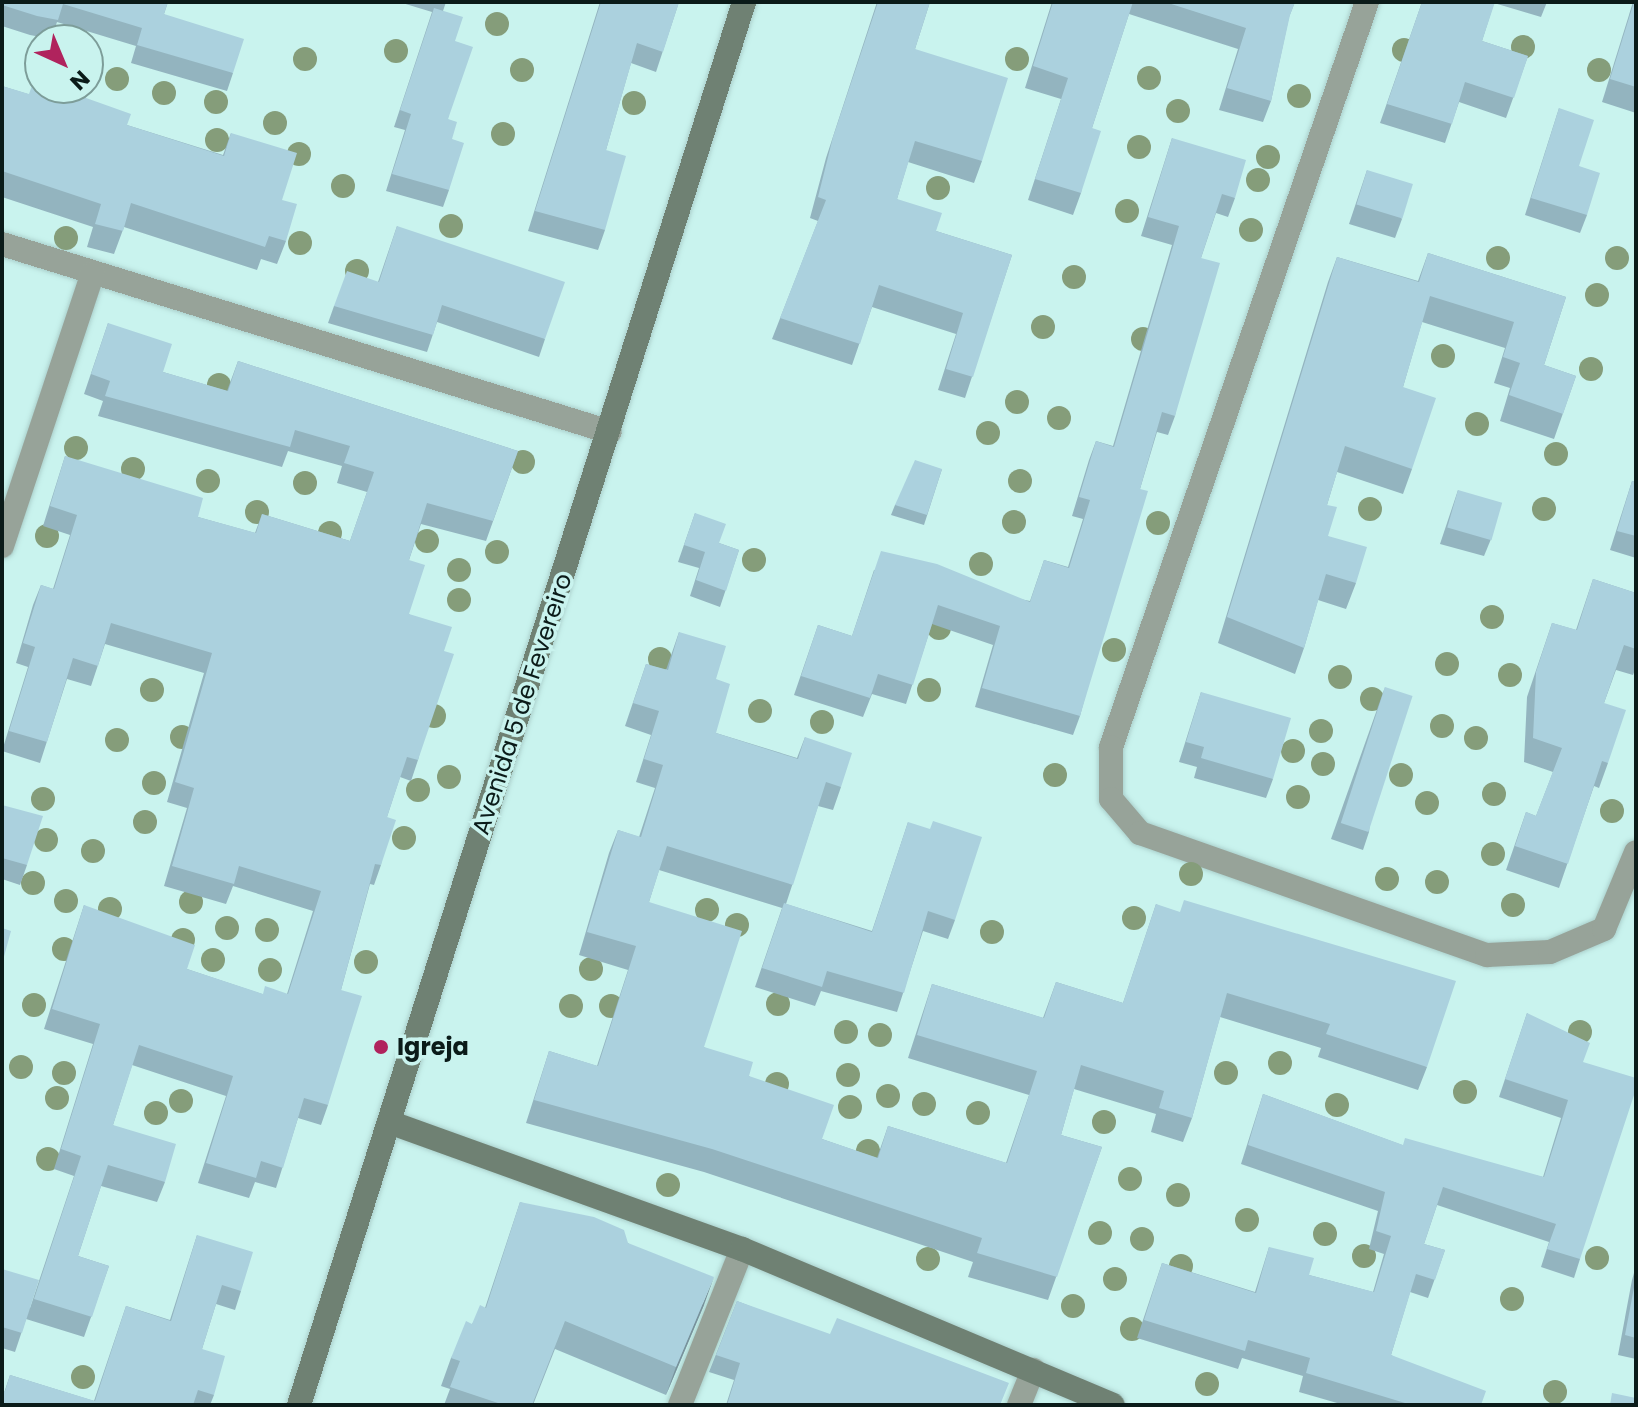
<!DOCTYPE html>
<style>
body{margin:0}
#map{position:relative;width:1638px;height:1407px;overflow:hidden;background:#c9f3ee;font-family:Poppins,sans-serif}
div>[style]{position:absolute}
.roads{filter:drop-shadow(0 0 2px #abd0cc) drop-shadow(0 0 2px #abd0cc)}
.street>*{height:24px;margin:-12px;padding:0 12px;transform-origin:12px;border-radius:12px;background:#97a399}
.secondary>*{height:24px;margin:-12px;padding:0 12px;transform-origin:12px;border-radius:12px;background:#6f8173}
.trees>*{width:24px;height:24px;margin:-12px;border-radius:50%;background:#859d7a}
.wall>*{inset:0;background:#93b4bf}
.shaded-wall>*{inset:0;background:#78929b}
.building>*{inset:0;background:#abd1de;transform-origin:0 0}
.dots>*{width:22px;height:22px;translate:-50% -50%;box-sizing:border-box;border:4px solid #c9f3ee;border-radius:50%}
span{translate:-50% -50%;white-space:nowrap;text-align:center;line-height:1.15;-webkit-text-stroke:7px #c9f3ee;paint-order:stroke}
.street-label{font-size:24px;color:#0b1b19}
.poi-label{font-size:24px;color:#0b1b19;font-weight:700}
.left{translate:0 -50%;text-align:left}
.frame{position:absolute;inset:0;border:4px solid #0b1b19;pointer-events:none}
.north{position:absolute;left:24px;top:24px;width:80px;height:80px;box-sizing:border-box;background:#c9f3ee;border:2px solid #7d9d99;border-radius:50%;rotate:136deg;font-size:22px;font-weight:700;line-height:32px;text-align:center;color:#0b1b19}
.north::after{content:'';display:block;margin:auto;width:28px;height:36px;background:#b0235d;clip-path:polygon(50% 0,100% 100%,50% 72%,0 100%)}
</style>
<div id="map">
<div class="roads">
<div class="street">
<div style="left:1367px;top:2px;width:788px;rotate:108.96deg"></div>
<div style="left:1111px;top:747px;width:52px;rotate:90deg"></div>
<div style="left:1111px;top:799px;width:45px;rotate:49.5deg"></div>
<div style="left:1140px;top:833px;width:368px;rotate:19.4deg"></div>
<div style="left:1487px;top:955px;width:63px;rotate:-2.7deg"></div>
<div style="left:1550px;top:952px;width:59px;rotate:-23.1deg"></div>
<div style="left:1604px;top:929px;width:83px;rotate:-67.4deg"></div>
<div style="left:2px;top:244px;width:636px;rotate:17.18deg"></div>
<div style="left:2px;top:546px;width:288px;rotate:-71.6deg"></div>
<div style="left:680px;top:1405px;width:168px;rotate:-68.3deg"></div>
<div style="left:1019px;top:1405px;width:38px;rotate:-68deg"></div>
</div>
<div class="secondary">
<div style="left:389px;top:1122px;width:375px;rotate:19.8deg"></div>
<div style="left:742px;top:1249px;width:402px;rotate:22.8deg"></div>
<div style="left:299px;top:1405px;width:1472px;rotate:-72.4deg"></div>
</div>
</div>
<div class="trees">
<div style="left:497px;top:24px"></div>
<div style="left:1523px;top:47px"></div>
<div style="left:1404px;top:50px"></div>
<div style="left:396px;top:51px"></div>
<div style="left:305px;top:59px"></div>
<div style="left:1017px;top:59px"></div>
<div style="left:522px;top:70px"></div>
<div style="left:1599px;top:70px"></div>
<div style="left:1149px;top:78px"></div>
<div style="left:117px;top:79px"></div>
<div style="left:164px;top:93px"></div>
<div style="left:1299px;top:96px"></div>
<div style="left:216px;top:102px"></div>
<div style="left:634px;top:103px"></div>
<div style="left:1178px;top:111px"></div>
<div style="left:275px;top:123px"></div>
<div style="left:503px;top:134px"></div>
<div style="left:217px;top:140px"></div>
<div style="left:1139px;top:147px"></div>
<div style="left:299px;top:154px"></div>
<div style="left:1268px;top:157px"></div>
<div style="left:1258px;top:180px"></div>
<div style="left:343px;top:186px"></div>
<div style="left:938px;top:188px"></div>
<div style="left:1127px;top:211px"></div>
<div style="left:451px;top:226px"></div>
<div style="left:1251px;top:230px"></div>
<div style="left:66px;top:238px"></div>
<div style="left:300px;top:243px"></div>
<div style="left:1498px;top:258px"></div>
<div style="left:1617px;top:258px"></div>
<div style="left:357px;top:271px"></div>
<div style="left:1074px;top:277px"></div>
<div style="left:1597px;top:295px"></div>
<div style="left:1043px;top:327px"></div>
<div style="left:1143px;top:339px"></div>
<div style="left:1443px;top:356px"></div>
<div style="left:1591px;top:369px"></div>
<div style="left:219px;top:385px"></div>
<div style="left:1017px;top:402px"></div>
<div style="left:1059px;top:418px"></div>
<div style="left:1477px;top:424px"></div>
<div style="left:988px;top:433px"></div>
<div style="left:76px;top:448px"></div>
<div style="left:1556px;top:454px"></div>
<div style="left:523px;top:462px"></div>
<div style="left:133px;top:469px"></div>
<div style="left:208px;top:481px"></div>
<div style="left:1020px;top:481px"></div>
<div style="left:305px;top:483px"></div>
<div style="left:1370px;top:509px"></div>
<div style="left:1544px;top:509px"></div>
<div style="left:257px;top:512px"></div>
<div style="left:1014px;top:522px"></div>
<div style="left:1158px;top:523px"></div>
<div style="left:330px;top:533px"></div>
<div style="left:47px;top:536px"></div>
<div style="left:427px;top:541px"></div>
<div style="left:497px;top:552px"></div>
<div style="left:754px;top:560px"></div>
<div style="left:981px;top:564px"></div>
<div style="left:459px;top:570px"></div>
<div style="left:459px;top:600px"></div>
<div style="left:1492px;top:617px"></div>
<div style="left:939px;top:628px"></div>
<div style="left:1114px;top:650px"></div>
<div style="left:660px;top:659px"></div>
<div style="left:1447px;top:664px"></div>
<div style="left:1510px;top:675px"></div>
<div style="left:1340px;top:677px"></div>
<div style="left:152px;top:690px"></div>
<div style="left:929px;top:690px"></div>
<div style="left:1372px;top:699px"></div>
<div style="left:760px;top:711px"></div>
<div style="left:434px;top:716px"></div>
<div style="left:822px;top:722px"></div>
<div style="left:1442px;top:726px"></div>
<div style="left:1321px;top:731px"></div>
<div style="left:182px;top:737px"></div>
<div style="left:1476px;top:738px"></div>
<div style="left:117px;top:740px"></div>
<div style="left:1293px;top:751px"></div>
<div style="left:1323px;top:764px"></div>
<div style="left:1055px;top:775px"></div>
<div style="left:1401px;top:775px"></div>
<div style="left:449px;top:777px"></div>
<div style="left:154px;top:783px"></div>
<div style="left:418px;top:790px"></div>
<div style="left:1494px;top:794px"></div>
<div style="left:1298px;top:797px"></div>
<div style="left:43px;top:799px"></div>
<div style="left:1427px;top:803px"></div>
<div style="left:1612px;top:811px"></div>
<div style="left:145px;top:822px"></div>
<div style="left:404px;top:838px"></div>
<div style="left:46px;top:840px"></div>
<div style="left:93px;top:851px"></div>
<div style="left:1493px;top:854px"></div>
<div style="left:1191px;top:874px"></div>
<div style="left:1387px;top:879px"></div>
<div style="left:1437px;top:882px"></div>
<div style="left:33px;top:883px"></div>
<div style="left:66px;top:901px"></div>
<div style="left:191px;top:902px"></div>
<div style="left:1513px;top:905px"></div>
<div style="left:110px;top:909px"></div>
<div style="left:707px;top:910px"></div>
<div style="left:1134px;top:918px"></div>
<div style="left:737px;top:925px"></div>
<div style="left:227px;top:928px"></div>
<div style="left:267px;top:930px"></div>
<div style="left:992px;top:932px"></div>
<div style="left:183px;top:940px"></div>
<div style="left:64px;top:949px"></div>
<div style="left:213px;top:960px"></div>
<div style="left:366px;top:962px"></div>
<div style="left:591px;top:969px"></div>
<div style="left:270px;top:970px"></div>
<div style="left:778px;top:1004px"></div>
<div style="left:34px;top:1005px"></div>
<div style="left:571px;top:1006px"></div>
<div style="left:611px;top:1006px"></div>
<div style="left:846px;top:1032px"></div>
<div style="left:1580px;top:1032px"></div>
<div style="left:880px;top:1035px"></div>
<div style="left:1280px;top:1063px"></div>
<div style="left:21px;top:1067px"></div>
<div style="left:64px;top:1073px"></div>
<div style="left:1226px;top:1073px"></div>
<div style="left:848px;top:1075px"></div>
<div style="left:777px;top:1084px"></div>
<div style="left:1465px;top:1092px"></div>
<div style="left:888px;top:1096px"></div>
<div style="left:57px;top:1098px"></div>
<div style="left:181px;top:1101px"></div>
<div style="left:924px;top:1104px"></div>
<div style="left:1337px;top:1105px"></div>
<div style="left:850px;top:1107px"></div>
<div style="left:156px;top:1113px"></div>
<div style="left:978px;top:1113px"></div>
<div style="left:1104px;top:1122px"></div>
<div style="left:868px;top:1151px"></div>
<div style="left:48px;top:1159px"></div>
<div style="left:1130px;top:1179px"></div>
<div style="left:668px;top:1185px"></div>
<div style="left:1178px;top:1195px"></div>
<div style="left:1247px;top:1220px"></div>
<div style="left:1100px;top:1233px"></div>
<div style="left:1325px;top:1234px"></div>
<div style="left:1142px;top:1239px"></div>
<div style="left:1364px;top:1256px"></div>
<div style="left:1597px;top:1258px"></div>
<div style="left:928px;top:1259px"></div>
<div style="left:1181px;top:1266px"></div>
<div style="left:1115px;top:1279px"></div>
<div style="left:1512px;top:1299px"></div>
<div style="left:1073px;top:1306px"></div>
<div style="left:1132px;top:1329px"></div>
<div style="left:83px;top:1377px"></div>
<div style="left:1207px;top:1384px"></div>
<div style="left:1555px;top:1392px"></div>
</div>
<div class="wall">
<div style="clip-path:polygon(2px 2px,168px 2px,164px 14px,233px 73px,227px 91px,131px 63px,136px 46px,57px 22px,51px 39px,30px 35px,2px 26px)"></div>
<div style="clip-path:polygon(399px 2px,446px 2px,443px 11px,455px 41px,448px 119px,452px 139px,449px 190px,443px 207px,386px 191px,405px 130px,394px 127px,432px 12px)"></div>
<div style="clip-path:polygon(600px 2px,679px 2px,656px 72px,631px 63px,606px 150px,605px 230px,598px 250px,528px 231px)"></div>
<div style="clip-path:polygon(877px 2px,930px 2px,915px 49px,982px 161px,974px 183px,908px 162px,897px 199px,936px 231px,1012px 255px,965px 398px,938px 390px,956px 334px,872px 307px,852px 365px,772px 339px,818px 221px,810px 218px,826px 158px)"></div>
<div style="clip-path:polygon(1052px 2px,1295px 2px,1289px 17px,1271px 101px,1263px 122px,1219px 110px,1238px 49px,1129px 14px,1092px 128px,1081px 193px,1073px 215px,1028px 200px,1061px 99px,1025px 88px)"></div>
<div style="clip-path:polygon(1422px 2px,1547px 2px,1541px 17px,1494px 3px,1482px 41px,1528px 56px,1506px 118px,1459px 102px,1445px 143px,1380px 123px)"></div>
<div style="clip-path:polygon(1633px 2px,1636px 2px,1636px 113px,1602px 102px)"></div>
<div style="clip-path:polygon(2px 86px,223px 155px,231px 133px,282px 200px,286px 241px,277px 264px,261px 259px,257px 270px,124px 227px,114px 254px,87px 247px,93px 227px,2px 197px)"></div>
<div style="clip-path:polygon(1559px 108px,1579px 166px,1587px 215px,1580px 233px,1525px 215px)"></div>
<div style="clip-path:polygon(1172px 138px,1235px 198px,1228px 217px,1216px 213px,1201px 258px,1175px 416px,1168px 435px,1157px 432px,1140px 489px,1080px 716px,1073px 735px,975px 707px,993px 645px,932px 624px,906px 704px,872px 694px,863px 717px,794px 695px,818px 625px,852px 636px,874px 570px,1030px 601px,1044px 560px,1068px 567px,1083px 519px,1072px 516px,1089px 460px,1096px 441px,1113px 446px,1172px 245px,1141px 236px)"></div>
<div style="clip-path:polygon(1367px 170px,1402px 219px,1395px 238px,1349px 224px)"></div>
<div style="clip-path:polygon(397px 226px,545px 339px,539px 357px,437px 322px,427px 352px,328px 323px,334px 306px,378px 282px)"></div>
<div style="clip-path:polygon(1428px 253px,1566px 297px,1544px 365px,1576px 376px,1554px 439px,1500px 421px,1510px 388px,1494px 383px,1505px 348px,1422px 322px,1403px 387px,1412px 469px,1403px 494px,1337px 472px,1327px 505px,1328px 536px,1356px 583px,1346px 609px,1318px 600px,1304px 648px,1295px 674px,1218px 643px,1328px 282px,1337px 257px,1418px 281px)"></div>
<div style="clip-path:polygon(108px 323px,163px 372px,227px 391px,238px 361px,518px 451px,486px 541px,421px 524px,409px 560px,409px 614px,444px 651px,418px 760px,411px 781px,400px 777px,387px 817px,381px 865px,374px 885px,370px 884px,341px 990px,328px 1105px,321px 1125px,298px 1118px,276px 1188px,255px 1182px,249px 1198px,198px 1183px,226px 1096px,132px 1065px,113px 1125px,165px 1182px,157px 1202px,101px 1186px,78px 1256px,109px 1266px,84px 1337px,26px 1319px,15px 1352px,2px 1348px,2px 1269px,30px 1308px,74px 1176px,54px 1169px,93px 1044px,44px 1029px,84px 905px,187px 969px,262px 994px,287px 994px,313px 911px,233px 886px,226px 904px,164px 886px,187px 808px,167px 802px,204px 673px,105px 644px,91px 686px,67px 679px,40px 763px,2px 751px,28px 667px,16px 663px,33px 605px,41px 585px,53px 589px,70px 535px,43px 526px,65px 456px,198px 517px,255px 533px,262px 514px,350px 541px,367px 492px,337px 483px,342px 466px,288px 451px,282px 467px,98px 416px,103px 401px,84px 394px)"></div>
<div style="clip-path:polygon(942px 469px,924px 525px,891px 515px,895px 505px)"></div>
<div style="clip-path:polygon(1632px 481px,1636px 482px,1636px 558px,1610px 550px)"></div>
<div style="clip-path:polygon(1458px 490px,1491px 539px,1484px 556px,1440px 544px)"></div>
<div style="clip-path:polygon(695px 513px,719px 543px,739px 550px,720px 607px,690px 596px,699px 568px,678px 562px)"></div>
<div style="clip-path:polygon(1593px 579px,1636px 593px,1636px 667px,1633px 675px,1616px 670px,1604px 703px,1608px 763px,1599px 788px,1594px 786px,1559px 888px,1506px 870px,1526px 812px,1536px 816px,1553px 772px,1524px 762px,1527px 697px,1552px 623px,1576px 630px)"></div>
<div style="clip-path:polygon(679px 632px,716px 679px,716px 733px,797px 758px,805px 737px,841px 787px,833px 810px,818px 806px,786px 904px,872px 931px,908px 822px,955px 920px,948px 939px,923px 931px,897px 1012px,821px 991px,815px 1006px,755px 987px,782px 908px,659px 870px,649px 902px,704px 1047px,749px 1076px,822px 1139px,877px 1158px,888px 1126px,1006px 1163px,1029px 1095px,908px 1058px,932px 984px,1043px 1018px,1056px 982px,1123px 1003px,1156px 904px,1427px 1067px,1418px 1090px,1318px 1057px,1321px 1048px,1220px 1017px,1192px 1118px,1183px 1142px,1151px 1132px,1156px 1114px,1074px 1089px,1061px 1135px,1102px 1147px,1048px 1300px,968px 1277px,973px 1262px,704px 1172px,526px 1123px,549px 1051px,597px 1066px,628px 970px,579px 955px,609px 853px,618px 830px,639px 837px,655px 788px,636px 782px,651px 735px,625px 726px,646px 664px,666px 670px)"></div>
<div style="clip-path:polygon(1385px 687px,1369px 832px,1363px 850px,1331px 839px)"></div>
<div style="clip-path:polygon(1201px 692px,1273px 779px,1266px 798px,1194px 778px,1197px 767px,1179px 762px)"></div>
<div style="clip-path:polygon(2px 805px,27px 865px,20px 885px,2px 879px)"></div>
<div style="clip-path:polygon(1527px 1013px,1583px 1062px,1580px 1259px,1574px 1278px,1541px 1267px,1549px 1242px,1437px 1205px,1424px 1244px,1445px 1250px,1428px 1298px,1410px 1292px,1391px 1355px,1481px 1405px,1344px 1405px,1299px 1392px,1303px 1376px,1242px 1358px,1238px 1369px,1137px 1338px,1162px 1263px,1255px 1292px,1269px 1247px,1309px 1275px,1373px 1292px,1384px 1254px,1369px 1249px,1378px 1211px,1241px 1164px,1263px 1094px,1402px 1145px,1543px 1177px,1561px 1118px,1499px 1097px)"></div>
<div style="clip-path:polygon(520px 1202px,628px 1243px,704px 1305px,666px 1395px,555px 1349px,533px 1405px,444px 1405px,450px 1389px,441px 1386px,451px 1358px,472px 1324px,485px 1308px)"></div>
<div style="clip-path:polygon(197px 1235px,241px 1291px,235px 1310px,216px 1304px,202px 1349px,214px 1395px,210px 1405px,2px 1405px,5px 1390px,10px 1375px,94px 1401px,126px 1306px,170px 1320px)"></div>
<div style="clip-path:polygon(1636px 1266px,1636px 1359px,1618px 1355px,1632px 1280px)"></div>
<div style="clip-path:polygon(737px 1301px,1001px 1405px,726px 1405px,734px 1380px,709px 1372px)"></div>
</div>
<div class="shaded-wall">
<div style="clip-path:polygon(714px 1277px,704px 1305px,666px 1395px,676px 1367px)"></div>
</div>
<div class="building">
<div style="clip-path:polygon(2px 2px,168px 2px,164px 14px,244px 39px,233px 73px,137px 45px,142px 28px,63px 4px,58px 20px,37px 16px,2px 5px)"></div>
<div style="clip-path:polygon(601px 2px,679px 2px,663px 52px,637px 43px,606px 150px,626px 156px,605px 230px,535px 211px)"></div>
<div style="clip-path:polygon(878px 2px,930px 2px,915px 49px,1008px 78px,982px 161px,915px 141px,897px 199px,942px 213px,936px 231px,1012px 255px,973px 377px,946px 369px,963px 313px,879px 285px,860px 344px,780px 318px,826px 200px,818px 197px,833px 137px)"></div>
<div style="clip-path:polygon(1053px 2px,1133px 2px,1092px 128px,1101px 131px,1081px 193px,1035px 179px,1068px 78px,1033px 66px)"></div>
<div style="clip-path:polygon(1165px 2px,1295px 2px,1290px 15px,1271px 101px,1227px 88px,1246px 28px)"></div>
<div style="clip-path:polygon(1422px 2px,1495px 2px,1482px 41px,1528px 56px,1514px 98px,1465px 82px,1452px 124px,1387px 104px)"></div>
<div style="clip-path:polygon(1634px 2px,1636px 2px,1636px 87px,1610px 79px)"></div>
<div style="clip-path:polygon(434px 8px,463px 17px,455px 41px,473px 47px,448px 119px,457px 122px,452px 139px,464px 143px,449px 190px,392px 174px,411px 114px,400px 110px)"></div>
<div style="clip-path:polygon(34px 80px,40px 82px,40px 88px,58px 88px,131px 114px,127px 125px,224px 156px,231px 133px,297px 153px,282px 200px,297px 204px,286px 241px,269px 236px,265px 247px,131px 203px,123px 231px,95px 224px,101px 204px,2px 171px,2px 86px,29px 94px)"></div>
<div style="clip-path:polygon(1559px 108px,1594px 120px,1579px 166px,1600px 173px,1587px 215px,1531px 198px)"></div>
<div style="clip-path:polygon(1172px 138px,1246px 160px,1235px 198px,1222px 194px,1201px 258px,1220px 263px,1175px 416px,1162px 412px,1140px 489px,1148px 491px,1080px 716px,982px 688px,1000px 626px,938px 605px,913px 685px,878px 674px,870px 698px,801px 676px,818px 625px,852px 636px,881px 551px,937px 564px,1030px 602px,1044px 560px,1069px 568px,1090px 500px,1079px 497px,1096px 441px,1114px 447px,1179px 226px,1148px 217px)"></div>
<div style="left:1367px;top:170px;width:48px;height:36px;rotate:17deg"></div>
<div style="clip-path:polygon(397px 226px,565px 282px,545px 339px,442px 305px,433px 335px,334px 306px,347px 271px,379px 282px)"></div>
<div style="clip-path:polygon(1428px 253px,1566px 297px,1544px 365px,1576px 376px,1563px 414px,1509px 395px,1520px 363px,1503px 357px,1514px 322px,1430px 296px,1403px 387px,1436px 398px,1412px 469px,1345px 446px,1327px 505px,1337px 507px,1328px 536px,1367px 547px,1356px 583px,1326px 574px,1304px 648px,1227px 617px,1337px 257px,1419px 282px)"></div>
<div style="clip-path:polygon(108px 323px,172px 344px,163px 372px,228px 391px,238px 361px,518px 451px,493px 521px,427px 503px,409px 560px,425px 565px,409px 614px,452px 627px,444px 651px,454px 654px,418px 760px,407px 757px,387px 817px,396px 820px,381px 865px,375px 864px,341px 990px,362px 996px,328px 1105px,304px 1098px,283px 1168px,261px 1161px,256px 1178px,206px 1163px,233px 1076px,139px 1045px,113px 1125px,176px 1144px,165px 1182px,108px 1165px,78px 1256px,109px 1266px,92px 1317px,34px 1299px,81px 1156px,61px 1149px,100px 1024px,52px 1009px,84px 905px,195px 945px,187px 969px,263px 994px,265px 986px,288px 994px,321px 891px,239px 866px,234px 884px,172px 866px,194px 788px,175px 782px,212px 653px,111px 623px,98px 666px,73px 658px,47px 742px,9px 731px,35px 647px,23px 643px,41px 585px,54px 589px,77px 515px,50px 506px,65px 456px,203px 498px,198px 517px,256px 533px,262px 514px,350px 541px,374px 472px,344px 463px,350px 446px,295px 430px,290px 447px,105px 396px,110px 381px,91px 374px)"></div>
<div style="clip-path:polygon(915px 460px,942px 469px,927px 515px,895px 505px)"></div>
<div style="clip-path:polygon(1632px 481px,1636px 482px,1636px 536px,1617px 531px)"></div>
<div style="left:1458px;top:490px;width:46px;height:39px;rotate:16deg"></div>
<div style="clip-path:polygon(695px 513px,726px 524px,719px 543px,739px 550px,726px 591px,696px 580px,705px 552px,684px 545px)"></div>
<div style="clip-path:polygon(1593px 579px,1636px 593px,1636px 649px,1624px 645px,1604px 703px,1626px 710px,1608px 763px,1602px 761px,1568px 864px,1515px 846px,1526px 812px,1536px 816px,1562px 748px,1533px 738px,1536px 672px,1552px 623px,1577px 630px)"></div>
<div style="clip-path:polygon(679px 632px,726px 646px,716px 679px,730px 684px,716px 733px,798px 759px,805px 737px,852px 753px,841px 787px,826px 782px,793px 885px,667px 846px,649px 902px,742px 931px,704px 1047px,753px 1062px,749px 1076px,834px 1105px,822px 1139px,878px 1158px,888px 1126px,1007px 1163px,1037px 1071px,917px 1035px,932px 984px,1044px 1018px,1056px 982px,1123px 1003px,1156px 904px,1180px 912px,1184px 900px,1456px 981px,1427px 1067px,1326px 1034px,1330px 1024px,1227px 993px,1192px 1118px,1159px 1108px,1164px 1091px,1081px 1065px,1061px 1135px,1102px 1147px,1057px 1277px,977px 1253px,982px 1238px,712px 1149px,534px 1100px,549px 1051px,598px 1066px,636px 946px,587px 932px,618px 830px,641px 837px,663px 765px,644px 759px,659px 711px,633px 703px,646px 664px,668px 670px)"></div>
<div style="left:1385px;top:687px;width:29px;height:143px;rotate:18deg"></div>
<div style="clip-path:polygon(1201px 692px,1291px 718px,1273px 779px,1201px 758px,1204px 747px,1186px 742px)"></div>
<div style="clip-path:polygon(2px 805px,43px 816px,27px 865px,2px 858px)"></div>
<div style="clip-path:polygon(933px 821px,982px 837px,955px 920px,928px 911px,904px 993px,827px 971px,822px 987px,762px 968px,784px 903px,872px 932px,908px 822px,930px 829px)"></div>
<div style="clip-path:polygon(2px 928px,11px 931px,2px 964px)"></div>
<div style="clip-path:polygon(1527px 1013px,1590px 1043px,1583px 1062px,1636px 1078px,1636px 1089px,1580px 1259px,1547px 1249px,1556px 1224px,1443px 1187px,1424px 1244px,1445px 1250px,1435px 1280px,1416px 1274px,1391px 1355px,1486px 1391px,1481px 1405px,1405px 1405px,1405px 1403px,1306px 1373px,1310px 1358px,1248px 1340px,1245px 1351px,1144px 1320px,1162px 1263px,1256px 1293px,1269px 1247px,1314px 1258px,1309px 1275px,1374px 1292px,1391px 1236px,1376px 1231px,1385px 1192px,1248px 1145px,1263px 1094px,1403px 1145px,1405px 1138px,1544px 1177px,1568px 1100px,1505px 1079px)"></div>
<div style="clip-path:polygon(520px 1202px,594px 1217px,624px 1230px,628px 1243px,714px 1277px,676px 1367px,565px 1321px,532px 1405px,504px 1405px,450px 1387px,460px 1361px,451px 1358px,466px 1321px,472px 1324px,480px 1305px,486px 1308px)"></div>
<div style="clip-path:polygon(197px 1235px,253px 1252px,241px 1291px,222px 1285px,202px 1349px,225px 1356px,214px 1395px,198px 1390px,193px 1405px,2px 1405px,2px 1390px,5px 1391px,10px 1375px,95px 1401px,126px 1306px,171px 1321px)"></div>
<div style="clip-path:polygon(2px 1269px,39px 1280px,22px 1333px,2px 1327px)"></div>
<div style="clip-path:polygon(1636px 1277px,1636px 1338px,1625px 1335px)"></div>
<div style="clip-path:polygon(737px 1301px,830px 1334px,837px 1318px,1009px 1383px,1000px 1405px,727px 1405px,740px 1363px,716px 1355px)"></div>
<div style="clip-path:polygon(1612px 1393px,1636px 1398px,1636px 1405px,1610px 1405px)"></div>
</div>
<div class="dots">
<div style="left:381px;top:1047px;background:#b0235d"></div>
</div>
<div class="street-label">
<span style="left:522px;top:704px;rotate:-72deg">Avenida 5 de Fevereiro</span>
</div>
<div class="poi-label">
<span class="left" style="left:397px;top:1047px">Igreja</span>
</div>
<div class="frame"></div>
<div class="north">N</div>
</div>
